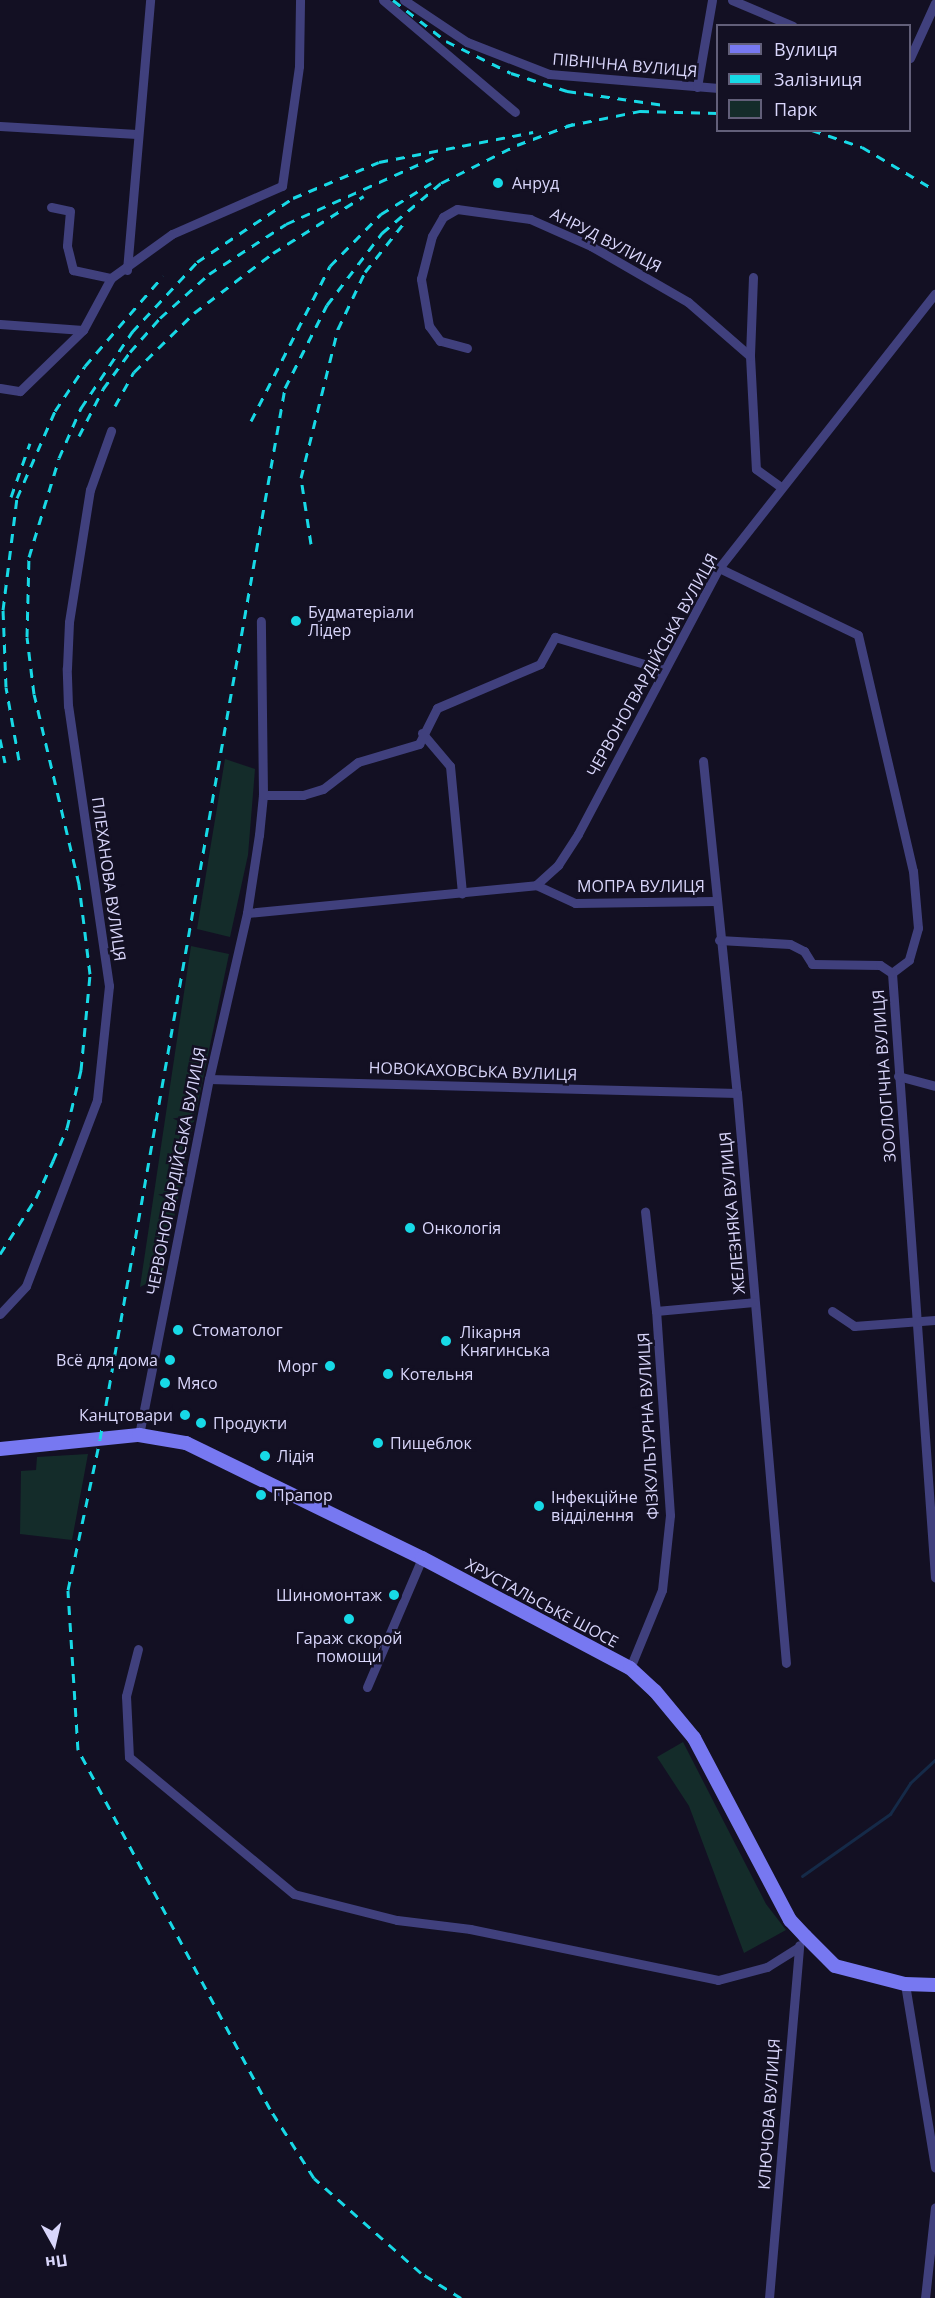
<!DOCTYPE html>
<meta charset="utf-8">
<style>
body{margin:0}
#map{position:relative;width:935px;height:2298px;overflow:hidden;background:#131023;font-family:"Open Sans",sans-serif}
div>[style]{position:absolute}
.green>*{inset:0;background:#142c2a}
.stream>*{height:3px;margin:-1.5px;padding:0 1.5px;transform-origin:1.5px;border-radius:1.5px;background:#152a48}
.street>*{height:9px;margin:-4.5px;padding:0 4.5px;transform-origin:4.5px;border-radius:4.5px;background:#40407d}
.secondary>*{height:14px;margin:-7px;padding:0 7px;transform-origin:7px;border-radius:7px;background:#7778f1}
.rail>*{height:3px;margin-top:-1.5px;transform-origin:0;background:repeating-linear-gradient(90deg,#17d9e6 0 9px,transparent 0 17px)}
.dots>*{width:16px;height:16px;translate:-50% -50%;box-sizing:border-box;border:3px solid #131023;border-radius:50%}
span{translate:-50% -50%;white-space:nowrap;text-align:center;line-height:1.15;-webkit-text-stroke:5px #131023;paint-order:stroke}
.street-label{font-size:16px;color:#d9d6fb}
.poi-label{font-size:16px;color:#d9d6fb}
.left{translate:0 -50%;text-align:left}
.right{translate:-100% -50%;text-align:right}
.legend{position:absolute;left:716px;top:24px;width:195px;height:108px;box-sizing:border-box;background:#131023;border:2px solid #625f79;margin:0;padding:8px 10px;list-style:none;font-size:18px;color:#d9d6fb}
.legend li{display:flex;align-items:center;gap:12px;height:30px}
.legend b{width:30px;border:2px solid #625f79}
.north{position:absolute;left:24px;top:2214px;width:60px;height:60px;-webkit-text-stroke:4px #131023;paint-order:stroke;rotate:172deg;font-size:16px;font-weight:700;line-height:24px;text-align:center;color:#d9d6fb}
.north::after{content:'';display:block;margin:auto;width:21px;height:27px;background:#d9d6fb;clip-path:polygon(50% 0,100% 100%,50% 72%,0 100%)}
</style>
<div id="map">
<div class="green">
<div style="clip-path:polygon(225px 759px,255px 769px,248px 855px,230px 937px,197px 929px)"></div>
<div style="clip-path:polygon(191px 946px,229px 954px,162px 1276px,140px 1287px)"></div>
<div style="clip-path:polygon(88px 1454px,72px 1540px,20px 1534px,21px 1471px,36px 1470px,37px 1457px)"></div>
<div style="clip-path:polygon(683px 1742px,766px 1904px,786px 1930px,744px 1953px,689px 1806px,657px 1757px)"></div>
</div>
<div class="stream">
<div style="left:802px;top:1876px;width:108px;rotate:-35.2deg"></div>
<div style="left:890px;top:1814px;width:37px;rotate:-57deg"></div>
<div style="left:910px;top:1783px;width:34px;rotate:-43deg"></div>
</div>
<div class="street">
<div style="left:383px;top:0;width:173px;rotate:40.3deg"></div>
<div style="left:404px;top:0;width:76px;rotate:33.7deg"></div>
<div style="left:467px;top:42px;width:88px;rotate:21.3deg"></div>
<div style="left:549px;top:74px;width:170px;rotate:4.7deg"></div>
<div style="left:732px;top:0;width:66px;rotate:23.1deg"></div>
<div style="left:910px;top:58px;width:60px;rotate:-65.6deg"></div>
<div style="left:697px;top:87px;width:88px;rotate:-80.2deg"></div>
<div style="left:0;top:126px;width:137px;rotate:3.3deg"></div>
<div style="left:51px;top:207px;width:19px;rotate:12deg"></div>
<div style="left:70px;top:211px;width:35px;rotate:95deg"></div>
<div style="left:67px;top:246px;width:25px;rotate:76deg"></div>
<div style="left:73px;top:270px;width:39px;rotate:12deg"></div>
<div style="left:127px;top:270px;width:271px;rotate:-85.1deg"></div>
<div style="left:753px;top:277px;width:79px;rotate:92.2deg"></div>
<div style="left:750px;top:356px;width:113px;rotate:87deg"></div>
<div style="left:756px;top:469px;width:31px;rotate:36deg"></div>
<div style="left:0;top:324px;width:83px;rotate:4.1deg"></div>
<div style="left:467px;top:348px;width:28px;rotate:-165deg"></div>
<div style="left:440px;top:341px;width:19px;rotate:-126deg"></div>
<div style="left:429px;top:326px;width:48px;rotate:-99.7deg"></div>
<div style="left:421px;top:279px;width:44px;rotate:-75.7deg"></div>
<div style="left:432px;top:236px;width:22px;rotate:-60deg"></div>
<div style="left:443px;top:217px;width:16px;rotate:-30deg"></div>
<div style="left:457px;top:209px;width:74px;rotate:7.8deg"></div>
<div style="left:530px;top:219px;width:67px;rotate:23.9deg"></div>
<div style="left:591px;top:246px;width:112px;rotate:30deg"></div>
<div style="left:688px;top:302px;width:82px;rotate:41.1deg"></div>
<div style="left:0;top:388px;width:20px;rotate:9deg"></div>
<div style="left:20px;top:391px;width:88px;rotate:-44.1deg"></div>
<div style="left:83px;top:330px;width:59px;rotate:-61.7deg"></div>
<div style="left:111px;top:278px;width:75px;rotate:-35.8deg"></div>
<div style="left:172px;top:234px;width:120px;rotate:-23.6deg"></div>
<div style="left:282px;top:186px;width:121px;rotate:-81.9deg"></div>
<div style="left:299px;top:66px;width:66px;rotate:-89.1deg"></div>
<div style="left:719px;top:568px;width:154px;rotate:25.7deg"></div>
<div style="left:858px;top:635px;width:242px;rotate:76.9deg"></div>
<div style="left:913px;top:871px;width:57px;rotate:85deg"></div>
<div style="left:918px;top:928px;width:33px;rotate:106deg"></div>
<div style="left:909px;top:960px;width:21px;rotate:143deg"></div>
<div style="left:892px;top:973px;width:606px;rotate:85.93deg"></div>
<div style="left:422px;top:733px;width:43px;rotate:49.7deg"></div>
<div style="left:450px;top:766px;width:128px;rotate:84.6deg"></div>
<div style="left:703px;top:761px;width:334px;rotate:84.2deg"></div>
<div style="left:737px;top:1093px;width:572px;rotate:85.09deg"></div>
<div style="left:263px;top:795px;width:40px"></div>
<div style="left:303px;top:795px;width:21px;rotate:-17deg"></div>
<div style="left:323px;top:789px;width:44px;rotate:-37.6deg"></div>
<div style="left:358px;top:762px;width:64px;rotate:-16.4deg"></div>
<div style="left:419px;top:744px;width:40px;rotate:-63.4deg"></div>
<div style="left:437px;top:708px;width:112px;rotate:-23.1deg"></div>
<div style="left:540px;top:664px;width:31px;rotate:-61deg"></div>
<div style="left:555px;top:637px;width:114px;rotate:16.8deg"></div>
<div style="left:536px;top:885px;width:30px;rotate:-42deg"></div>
<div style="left:558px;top:865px;width:37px;rotate:-57deg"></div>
<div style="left:578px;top:834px;width:301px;rotate:-62.1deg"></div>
<div style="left:719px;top:568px;width:349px;rotate:-51.8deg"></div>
<div style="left:247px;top:913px;width:290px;rotate:-5.5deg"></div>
<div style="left:536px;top:885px;width:43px;rotate:24.8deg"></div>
<div style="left:575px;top:903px;width:140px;rotate:-0.8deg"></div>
<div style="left:719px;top:940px;width:71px;rotate:3.2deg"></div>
<div style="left:790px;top:944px;width:16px;rotate:27deg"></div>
<div style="left:804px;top:951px;width:15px;rotate:58deg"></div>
<div style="left:812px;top:964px;width:68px;rotate:0.8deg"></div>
<div style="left:880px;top:965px;width:14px;rotate:34deg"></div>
<div style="left:898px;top:1076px;width:38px;rotate:15deg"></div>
<div style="left:209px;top:1079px;width:528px;rotate:1.52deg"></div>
<div style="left:656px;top:1311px;width:98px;rotate:-5.2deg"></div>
<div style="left:832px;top:1311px;width:27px;rotate:34deg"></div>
<div style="left:854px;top:1326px;width:81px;rotate:-4.2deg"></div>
<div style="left:0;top:1314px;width:38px;rotate:-47deg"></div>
<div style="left:26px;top:1286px;width:199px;rotate:-69.1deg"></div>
<div style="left:97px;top:1100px;width:115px;rotate:-84deg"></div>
<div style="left:109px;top:986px;width:283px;rotate:-98.3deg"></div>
<div style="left:68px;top:706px;width:38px;rotate:-92deg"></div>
<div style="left:67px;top:668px;width:46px;rotate:-87.5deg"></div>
<div style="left:69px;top:622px;width:134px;rotate:-81deg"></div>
<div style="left:90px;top:490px;width:63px;rotate:-70.4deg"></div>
<div style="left:139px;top:1435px;width:363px;rotate:-78.9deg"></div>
<div style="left:209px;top:1079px;width:170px;rotate:-77.1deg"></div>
<div style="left:247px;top:913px;width:79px;rotate:-81.3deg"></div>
<div style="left:259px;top:835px;width:40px;rotate:-84.3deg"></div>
<div style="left:263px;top:795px;width:174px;rotate:-90.7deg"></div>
<div style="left:138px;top:1649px;width:49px;rotate:104.3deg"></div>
<div style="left:126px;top:1696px;width:61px;rotate:87.2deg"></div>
<div style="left:129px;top:1757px;width:214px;rotate:39.7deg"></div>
<div style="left:294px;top:1894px;width:106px;rotate:14.2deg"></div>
<div style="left:397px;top:1920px;width:74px;rotate:7deg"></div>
<div style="left:470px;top:1929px;width:253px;rotate:11.6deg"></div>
<div style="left:718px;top:1980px;width:51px;rotate:-14.9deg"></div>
<div style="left:767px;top:1967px;width:36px;rotate:-32deg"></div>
<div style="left:630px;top:1668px;width:84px;rotate:-67.7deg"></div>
<div style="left:662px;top:1590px;width:75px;rotate:-83.9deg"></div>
<div style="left:670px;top:1515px;width:204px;rotate:-93.9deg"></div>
<div style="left:656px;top:1311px;width:100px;rotate:-96.3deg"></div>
<div style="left:367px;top:1687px;width:140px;rotate:-66.9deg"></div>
<div style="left:905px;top:1984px;width:186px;rotate:80.7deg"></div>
<div style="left:769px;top:2298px;width:354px;rotate:-85.1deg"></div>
<div style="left:925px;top:2298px;width:91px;rotate:-83.7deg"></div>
</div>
<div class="secondary">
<div style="left:0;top:1449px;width:140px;rotate:-5.8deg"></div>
<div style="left:139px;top:1435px;width:48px;rotate:9.7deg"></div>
<div style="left:186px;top:1443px;width:263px;rotate:26deg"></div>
<div style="left:422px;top:1558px;width:235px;rotate:27.9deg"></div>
<div style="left:630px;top:1668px;width:34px;rotate:43deg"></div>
<div style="left:655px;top:1691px;width:61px;rotate:50.3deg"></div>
<div style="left:694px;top:1738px;width:206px;rotate:62.2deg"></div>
<div style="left:790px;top:1920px;width:22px;rotate:47deg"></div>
<div style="left:805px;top:1936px;width:42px;rotate:45deg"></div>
<div style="left:835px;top:1966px;width:72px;rotate:14.4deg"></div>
<div style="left:905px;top:1984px;width:30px;rotate:2deg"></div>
</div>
<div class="rail">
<div style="left:393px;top:0;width:67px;rotate:37.7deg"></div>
<div style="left:446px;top:41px;width:72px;rotate:26.2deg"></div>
<div style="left:511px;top:73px;width:59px;rotate:17.8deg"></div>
<div style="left:567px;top:91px;width:98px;rotate:8.2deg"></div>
<div style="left:566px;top:126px;width:76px;rotate:-11.5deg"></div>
<div style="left:640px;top:111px;width:78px;rotate:1.5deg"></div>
<div style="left:812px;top:130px;width:53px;rotate:18.8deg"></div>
<div style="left:862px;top:147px;width:85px;rotate:30.5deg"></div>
<div style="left:115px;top:406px;width:39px;rotate:-61deg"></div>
<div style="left:134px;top:372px;width:84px;rotate:-44.5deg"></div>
<div style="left:194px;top:313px;width:99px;rotate:-37.2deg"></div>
<div style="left:273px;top:253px;width:107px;rotate:-32.1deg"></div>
<div style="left:251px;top:421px;width:174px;rotate:-63deg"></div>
<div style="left:330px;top:266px;width:73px;rotate:-45.6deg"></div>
<div style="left:381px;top:214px;width:59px;rotate:-31.8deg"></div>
<div style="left:79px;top:436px;width:53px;rotate:-62.9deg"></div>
<div style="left:103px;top:389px;width:46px;rotate:-53.9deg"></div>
<div style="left:130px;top:352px;width:45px;rotate:-48.6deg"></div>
<div style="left:160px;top:318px;width:66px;rotate:-41.9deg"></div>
<div style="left:209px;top:274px;width:92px;rotate:-33deg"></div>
<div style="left:286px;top:224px;width:163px;rotate:-24.2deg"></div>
<div style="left:11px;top:497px;width:57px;rotate:-70.6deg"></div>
<div style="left:311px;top:544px;width:67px;rotate:-98.6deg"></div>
<div style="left:301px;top:478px;width:154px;rotate:-76.1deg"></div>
<div style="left:338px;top:329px;width:63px;rotate:-64.7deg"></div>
<div style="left:365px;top:272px;width:61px;rotate:-51.6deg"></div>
<div style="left:0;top:739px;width:24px;rotate:78deg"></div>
<div style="left:19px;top:760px;width:74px;rotate:-100.1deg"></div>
<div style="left:6px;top:687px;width:77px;rotate:-92.2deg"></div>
<div style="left:3px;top:610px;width:113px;rotate:-82.9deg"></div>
<div style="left:17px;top:498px;width:95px;rotate:-66.4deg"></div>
<div style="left:55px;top:411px;width:54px;rotate:-56.3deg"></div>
<div style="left:85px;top:366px;width:119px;rotate:-49.1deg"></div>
<div style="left:0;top:1254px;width:67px;rotate:-57.3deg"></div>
<div style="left:36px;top:1198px;width:41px;rotate:-65.3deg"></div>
<div style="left:53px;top:1161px;width:36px;rotate:-67deg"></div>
<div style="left:67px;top:1128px;width:60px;rotate:-76.4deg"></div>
<div style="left:81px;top:1070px;width:96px;rotate:-84.6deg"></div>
<div style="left:90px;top:974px;width:91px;rotate:-97deg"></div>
<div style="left:79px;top:884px;width:195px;rotate:-103.3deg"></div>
<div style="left:34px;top:694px;width:57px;rotate:-97deg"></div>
<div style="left:27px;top:637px;width:80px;rotate:-88.6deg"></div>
<div style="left:29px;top:557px;width:103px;rotate:-73.1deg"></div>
<div style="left:59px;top:458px;width:55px;rotate:-66.3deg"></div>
<div style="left:81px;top:408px;width:92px;rotate:-56.1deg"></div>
<div style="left:132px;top:332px;width:96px;rotate:-47.1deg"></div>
<div style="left:197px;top:262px;width:115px;rotate:-33.7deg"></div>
<div style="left:293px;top:198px;width:93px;rotate:-22.7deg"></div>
<div style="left:379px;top:162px;width:157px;rotate:-11deg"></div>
<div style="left:461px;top:2298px;width:47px;rotate:-148deg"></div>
<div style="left:421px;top:2273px;width:143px;rotate:-138.4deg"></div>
<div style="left:314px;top:2178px;width:82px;rotate:-122.5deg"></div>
<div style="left:270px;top:2109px;width:407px;rotate:-118.1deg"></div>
<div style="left:78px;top:1750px;width:160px;rotate:-93.6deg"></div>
<div style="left:68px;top:1590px;width:154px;rotate:-78deg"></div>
<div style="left:100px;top:1439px;width:1067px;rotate:-80.02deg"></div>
<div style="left:285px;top:388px;width:93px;rotate:-63.2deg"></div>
<div style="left:327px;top:305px;width:91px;rotate:-52.6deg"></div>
<div style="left:382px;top:233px;width:77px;rotate:-40.3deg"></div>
<div style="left:441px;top:183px;width:85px;rotate:-26.6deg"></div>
<div style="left:517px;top:145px;width:60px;rotate:-20.6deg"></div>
</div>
<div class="dots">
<div style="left:498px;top:183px;background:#17d9e6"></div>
<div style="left:296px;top:621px;background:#17d9e6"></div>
<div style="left:410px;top:1228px;background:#17d9e6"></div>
<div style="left:178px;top:1330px;background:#17d9e6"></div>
<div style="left:446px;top:1341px;background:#17d9e6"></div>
<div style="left:170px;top:1360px;background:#17d9e6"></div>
<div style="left:330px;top:1366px;background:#17d9e6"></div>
<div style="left:388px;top:1374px;background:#17d9e6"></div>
<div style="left:165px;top:1383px;background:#17d9e6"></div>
<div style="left:185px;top:1415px;background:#17d9e6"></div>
<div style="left:201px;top:1423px;background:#17d9e6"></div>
<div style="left:378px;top:1443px;background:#17d9e6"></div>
<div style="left:265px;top:1456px;background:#17d9e6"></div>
<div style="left:261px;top:1495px;background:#17d9e6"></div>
<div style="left:539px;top:1506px;background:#17d9e6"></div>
<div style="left:394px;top:1595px;background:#17d9e6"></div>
<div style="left:349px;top:1619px;background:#17d9e6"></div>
</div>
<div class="street-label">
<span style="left:625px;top:65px;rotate:5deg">ПІВНІЧНА ВУЛИЦЯ</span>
<span style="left:606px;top:240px;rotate:27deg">АНРУД ВУЛИЦЯ</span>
<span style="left:652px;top:665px;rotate:-61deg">ЧЕРВОНОГВАРДІЙСЬКА ВУЛИЦЯ</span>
<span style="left:109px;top:879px;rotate:82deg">ПЛЕХАНОВА ВУЛИЦЯ</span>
<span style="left:641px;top:886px">МОПРА ВУЛИЦЯ</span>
<span style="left:473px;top:1071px;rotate:2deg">НОВОКАХОВСЬКА ВУЛИЦЯ</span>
<span style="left:884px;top:1076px;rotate:-94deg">ЗООЛОГІЧНА ВУЛИЦЯ</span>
<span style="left:176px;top:1171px;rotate:-79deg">ЧЕРВОНОГВАРДІЙСЬКА ВУЛИЦЯ</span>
<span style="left:732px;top:1213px;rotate:-95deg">ЖЕЛЕЗНЯКА ВУЛИЦЯ</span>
<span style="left:648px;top:1426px;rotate:-93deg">ФІЗКУЛЬТУРНА ВУЛИЦЯ</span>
<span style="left:542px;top:1603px;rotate:28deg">ХРУСТАЛЬСЬКЕ ШОСЕ</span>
<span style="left:769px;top:2114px;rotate:-86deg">КЛЮЧОВА ВУЛИЦЯ</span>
</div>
<div class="poi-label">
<span class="left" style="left:512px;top:183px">Анруд</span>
<span class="left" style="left:308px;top:621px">Будматеріали<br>Лідер</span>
<span class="left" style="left:422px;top:1228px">Онкологія</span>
<span class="left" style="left:192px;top:1330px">Стоматолог</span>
<span class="left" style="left:460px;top:1341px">Лікарня<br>Княгинська</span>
<span class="right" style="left:158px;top:1360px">Всё для дома</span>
<span class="right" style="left:318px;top:1366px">Морг</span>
<span class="left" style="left:400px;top:1374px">Котельня</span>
<span class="left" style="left:177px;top:1383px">Мясо</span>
<span class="right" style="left:173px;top:1415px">Канцтовари</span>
<span class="left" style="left:213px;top:1423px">Продукти</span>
<span class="left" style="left:390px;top:1443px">Пищеблок</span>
<span class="left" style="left:277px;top:1456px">Лідія</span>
<span class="left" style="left:273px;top:1495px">Прапор</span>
<span class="left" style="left:551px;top:1506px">Інфекційне<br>відділення</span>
<span class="right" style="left:382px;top:1595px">Шиномонтаж</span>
<span style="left:349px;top:1647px">Гараж скорой<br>помощи</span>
</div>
<ul class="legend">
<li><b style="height:8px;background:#7778f1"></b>Вулиця</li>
<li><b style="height:8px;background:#17d9e6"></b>Залізниця</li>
<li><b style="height:16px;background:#142c2a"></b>Парк</li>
</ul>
<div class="north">Пн</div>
</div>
